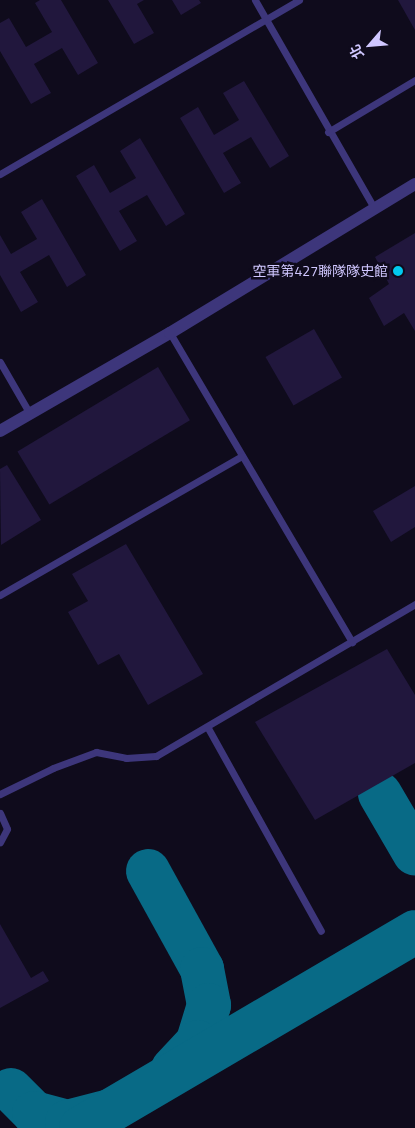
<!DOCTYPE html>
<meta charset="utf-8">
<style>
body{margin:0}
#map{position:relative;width:415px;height:1128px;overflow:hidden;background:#0f0b1c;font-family:"Titillium Web","Noto Sans TC",sans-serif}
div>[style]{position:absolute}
.taxiway>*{height:44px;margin:-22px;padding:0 22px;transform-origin:22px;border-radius:22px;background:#086a86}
.building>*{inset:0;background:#21173d;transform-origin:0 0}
.lane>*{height:7px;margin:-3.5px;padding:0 3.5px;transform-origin:3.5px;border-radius:3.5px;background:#3d367b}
.street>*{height:12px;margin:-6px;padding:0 6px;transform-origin:6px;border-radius:6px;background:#3d367b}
.dots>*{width:14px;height:14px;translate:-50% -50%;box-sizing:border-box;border:2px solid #0f0b1c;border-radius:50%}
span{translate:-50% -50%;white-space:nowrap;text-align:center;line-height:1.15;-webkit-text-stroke:5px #0f0b1c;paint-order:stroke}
.poi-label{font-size:14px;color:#d0c7ff}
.right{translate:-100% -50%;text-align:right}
.north{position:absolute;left:345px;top:20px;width:50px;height:50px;-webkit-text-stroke:4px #0f0b1c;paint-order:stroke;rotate:243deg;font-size:14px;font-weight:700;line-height:20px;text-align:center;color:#d0c7ff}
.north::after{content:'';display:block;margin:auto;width:18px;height:22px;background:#d0c7ff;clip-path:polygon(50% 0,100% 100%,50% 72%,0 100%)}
</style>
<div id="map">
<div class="taxiway">
<div style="left:380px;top:794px;width:69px;rotate:59.7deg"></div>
<div style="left:148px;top:871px;width:112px;rotate:61.1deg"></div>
<div style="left:202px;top:969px;width:37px;rotate:79deg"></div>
<div style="left:209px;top:1005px;width:39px;rotate:107deg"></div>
<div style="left:198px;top:1042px;width:37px;rotate:133deg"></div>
<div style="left:11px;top:1090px;width:33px;rotate:45deg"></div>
<div style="left:34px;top:1113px;width:34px;rotate:15deg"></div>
<div style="left:67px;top:1122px;width:44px;rotate:-14.3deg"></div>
<div style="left:81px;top:1128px;width:387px;rotate:-30.4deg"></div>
</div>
<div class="building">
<div style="clip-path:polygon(40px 0,61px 0,98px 63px,78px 75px,62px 48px,34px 64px,51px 93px,31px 104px,0 51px,0 23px,9px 18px,26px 47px,52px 32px,35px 3px)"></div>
<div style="clip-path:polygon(108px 0,144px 0,137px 4px,154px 33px,134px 44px)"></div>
<div style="clip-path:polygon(172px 0,199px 0,201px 3px,181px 15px)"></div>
<div style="clip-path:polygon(398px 0,415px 0,415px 30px)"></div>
<div style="clip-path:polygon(244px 81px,289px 156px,270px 168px,251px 137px,223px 153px,241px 183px,224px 193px,180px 118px,198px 107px,214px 135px,239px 120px,223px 93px)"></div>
<div style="clip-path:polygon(140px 138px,185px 214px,166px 226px,147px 195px,119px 211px,137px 241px,120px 251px,76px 176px,94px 165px,110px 193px,136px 178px,120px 151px)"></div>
<div style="clip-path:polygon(42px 199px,86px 275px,67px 287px,49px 255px,20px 272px,38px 302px,21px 312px,0 275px,0 235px,11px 254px,37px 239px,21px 212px)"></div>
<div style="clip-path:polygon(415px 233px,415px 331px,404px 313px,384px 326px,369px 298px,389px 284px,375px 257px)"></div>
<div style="left:314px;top:329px;width:56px;height:56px;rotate:60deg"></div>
<div style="left:158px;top:367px;width:62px;height:164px;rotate:59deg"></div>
<div style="clip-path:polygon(7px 465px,41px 520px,1px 545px,0 469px)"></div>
<div style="clip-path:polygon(415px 486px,415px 527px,391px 542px,373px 511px)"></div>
<div style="clip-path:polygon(126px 544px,203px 674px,148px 705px,119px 654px,98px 665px,68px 612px,88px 601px,72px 574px)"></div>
<div style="clip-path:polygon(387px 649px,415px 695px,415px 763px,315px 820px,255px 722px)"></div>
<div style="clip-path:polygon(0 924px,31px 978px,43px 971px,49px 981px,0 1008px)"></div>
</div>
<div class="lane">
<div style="left:255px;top:0;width:240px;rotate:60.2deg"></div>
<div style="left:328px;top:132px;width:101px;rotate:-30.9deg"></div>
<div style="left:0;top:174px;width:346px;rotate:-30.2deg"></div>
<div style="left:170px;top:333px;width:359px;rotate:59.5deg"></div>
<div style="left:0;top:362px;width:60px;rotate:60deg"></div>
<div style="left:0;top:595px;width:279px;rotate:-29.9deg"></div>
<div style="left:208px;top:728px;width:232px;rotate:60.9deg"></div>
<div style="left:0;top:794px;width:59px;rotate:-26.1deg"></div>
<div style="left:53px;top:768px;width:46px;rotate:-20.4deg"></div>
<div style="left:96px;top:752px;width:31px;rotate:11deg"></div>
<div style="left:126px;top:758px;width:30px;rotate:-4deg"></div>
<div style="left:156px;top:756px;width:300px;rotate:-30.4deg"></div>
<div style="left:0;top:813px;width:17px;rotate:66deg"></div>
<div style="left:7px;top:829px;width:15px;rotate:118deg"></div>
</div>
<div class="street">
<div style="left:0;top:431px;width:196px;rotate:-30deg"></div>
<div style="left:170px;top:333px;width:287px;rotate:-31.3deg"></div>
</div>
<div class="dots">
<div style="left:398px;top:271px;background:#02c9ef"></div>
</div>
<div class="poi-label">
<span class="right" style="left:388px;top:271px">空軍第427聯隊隊史館</span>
</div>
<div class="north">北</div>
</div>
